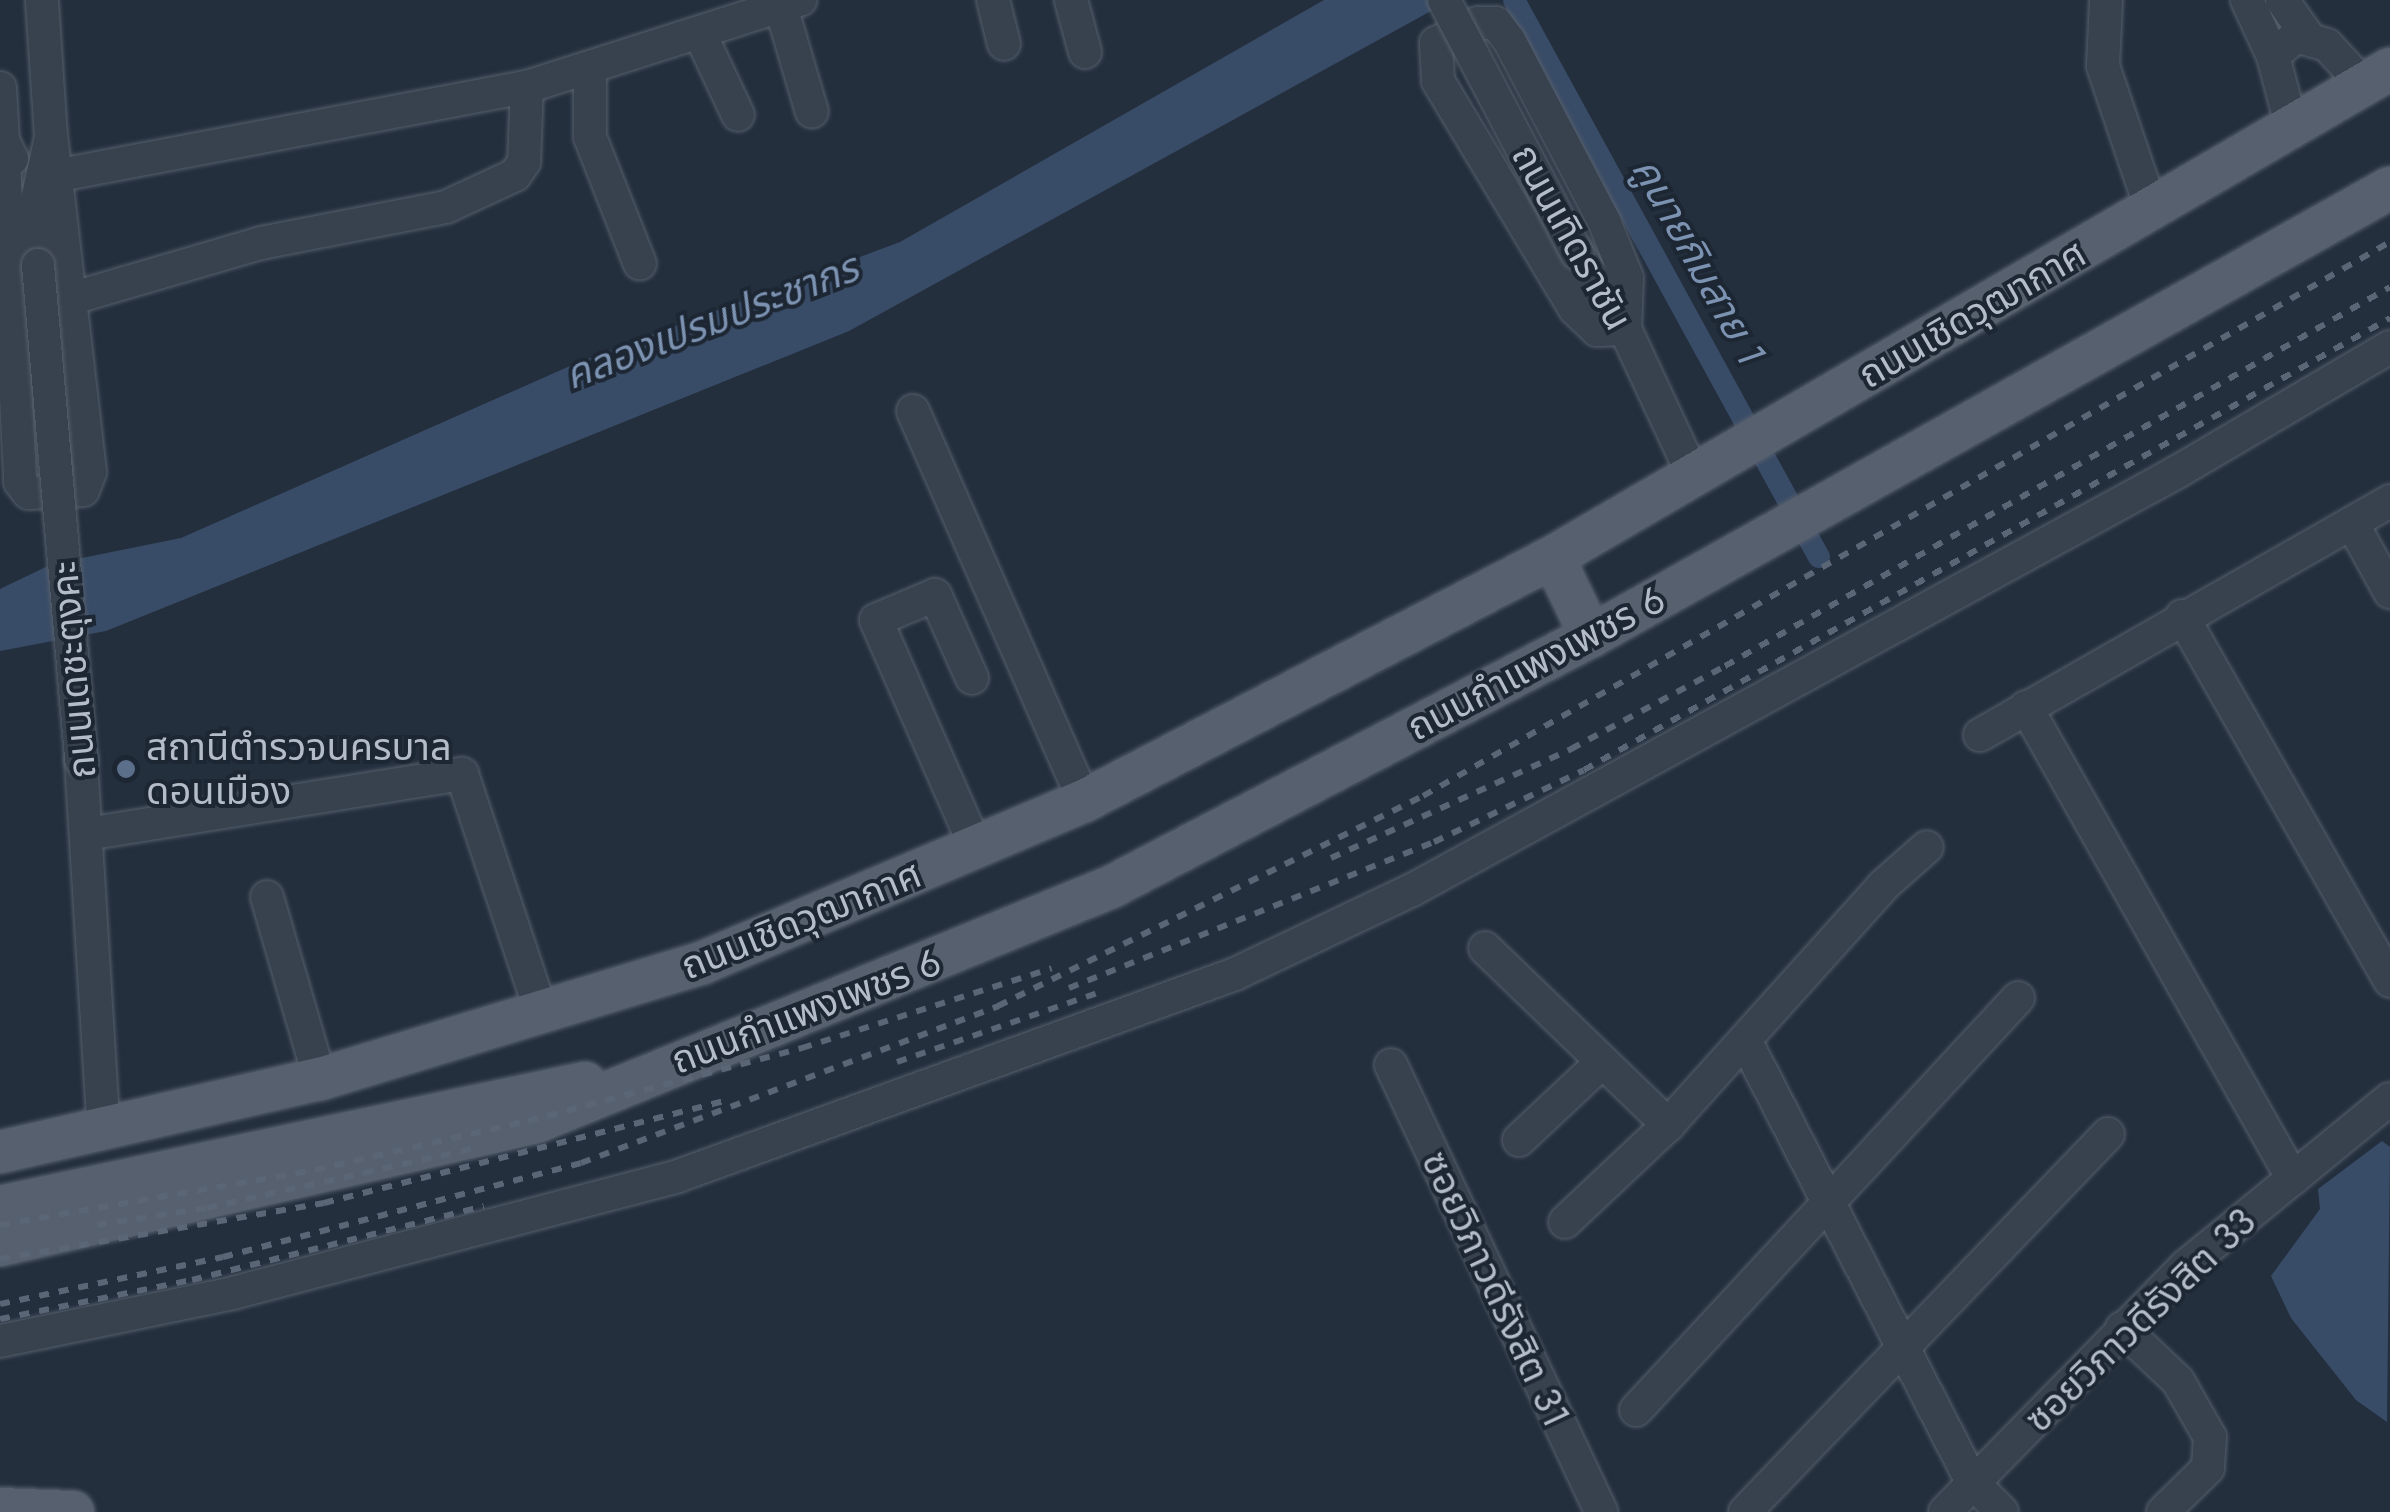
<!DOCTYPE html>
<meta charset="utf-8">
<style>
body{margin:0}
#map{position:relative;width:2390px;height:1512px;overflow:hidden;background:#242f3e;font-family:Jost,"Noto Sans Thai",sans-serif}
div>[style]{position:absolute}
.water>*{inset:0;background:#394c67}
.canal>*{height:22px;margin:-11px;padding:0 11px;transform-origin:11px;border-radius:11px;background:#394c67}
.roads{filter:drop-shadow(0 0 2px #565f6c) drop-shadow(0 0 2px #565f6c)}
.minor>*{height:32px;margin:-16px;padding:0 16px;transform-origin:16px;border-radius:16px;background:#38414e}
.major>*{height:42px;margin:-21px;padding:0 21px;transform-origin:21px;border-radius:21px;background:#56606e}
.rail>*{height:6px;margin-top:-3px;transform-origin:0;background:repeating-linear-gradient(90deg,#5a6575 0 10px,transparent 0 20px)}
.bridges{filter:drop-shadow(0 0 2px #565f6c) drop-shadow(0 0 2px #565f6c)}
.minor-bridge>*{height:32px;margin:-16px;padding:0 16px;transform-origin:16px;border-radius:16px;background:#38414e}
.dots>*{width:28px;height:28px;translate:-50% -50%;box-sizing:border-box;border:5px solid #1d2633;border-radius:50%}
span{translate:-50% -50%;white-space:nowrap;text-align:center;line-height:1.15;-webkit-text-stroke:8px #1d2633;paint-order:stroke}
.street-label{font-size:38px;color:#b4bcc9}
.poi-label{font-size:38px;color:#b4bcc9}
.left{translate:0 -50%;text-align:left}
.water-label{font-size:40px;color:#7c92b1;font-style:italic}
</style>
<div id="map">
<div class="water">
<div style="clip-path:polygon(1324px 0,1451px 0,849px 331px,106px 631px,0 651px,0 589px,52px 564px,181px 538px,579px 362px,900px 242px)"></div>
<div style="clip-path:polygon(2382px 1141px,2390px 1147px,2387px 1422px,2356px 1400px,2291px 1318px,2271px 1276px,2320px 1209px,2318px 1189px)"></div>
</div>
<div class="canal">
<div style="left:1514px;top:0;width:635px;rotate:61.3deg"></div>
</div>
<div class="roads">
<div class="minor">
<div style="left:993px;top:0;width:45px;rotate:76deg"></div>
<div style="left:1071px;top:0;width:54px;rotate:74.9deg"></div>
<div style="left:2106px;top:0;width:66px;rotate:92.6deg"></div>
<div style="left:2103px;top:66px;width:150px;rotate:71.3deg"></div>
<div style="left:2247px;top:0;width:62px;rotate:65.1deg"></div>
<div style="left:2282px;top:0;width:42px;rotate:54.8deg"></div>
<div style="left:781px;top:7px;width:109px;rotate:73.6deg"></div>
<div style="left:1478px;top:23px;width:18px"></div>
<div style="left:1496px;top:23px;width:21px;rotate:53deg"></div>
<div style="left:1509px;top:40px;width:204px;rotate:62.3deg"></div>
<div style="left:1604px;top:221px;width:61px;rotate:68deg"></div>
<div style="left:1627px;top:278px;width:51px;rotate:92.2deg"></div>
<div style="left:1625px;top:329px;width:28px;rotate:178deg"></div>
<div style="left:1597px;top:330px;width:30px;rotate:-136deg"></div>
<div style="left:1575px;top:309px;width:266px;rotate:-121deg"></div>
<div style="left:1438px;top:81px;width:38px;rotate:-93deg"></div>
<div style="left:1436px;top:43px;width:47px;rotate:-25.5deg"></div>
<div style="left:701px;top:36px;width:87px;rotate:64.9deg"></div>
<div style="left:590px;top:71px;width:66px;rotate:90deg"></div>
<div style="left:590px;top:137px;width:136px;rotate:68.5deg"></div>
<div style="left:0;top:88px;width:53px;rotate:86.8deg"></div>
<div style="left:3px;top:141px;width:20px;rotate:63deg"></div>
<div style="left:2291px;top:124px;width:70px;rotate:-104.8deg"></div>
<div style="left:2273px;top:56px;width:30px;rotate:-41deg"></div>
<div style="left:2296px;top:36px;width:32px;rotate:16deg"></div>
<div style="left:2327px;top:45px;width:52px;rotate:47.4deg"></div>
<div style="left:3px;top:141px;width:341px;rotate:87.1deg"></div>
<div style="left:20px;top:482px;width:14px;rotate:51deg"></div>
<div style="left:29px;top:493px;width:54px;rotate:-3.2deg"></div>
<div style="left:83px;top:490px;width:19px;rotate:-69deg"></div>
<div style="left:90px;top:472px;width:337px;rotate:-96.6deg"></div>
<div style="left:60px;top:175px;width:475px;rotate:-10.7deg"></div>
<div style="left:527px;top:87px;width:287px;rotate:-17.7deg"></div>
<div style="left:1577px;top:253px;width:90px;rotate:57.7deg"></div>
<div style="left:1625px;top:329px;width:163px;rotate:65deg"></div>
<div style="left:38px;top:265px;width:56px;rotate:-93.1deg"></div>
<div style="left:35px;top:209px;width:74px;rotate:-77.5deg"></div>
<div style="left:51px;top:137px;width:137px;rotate:-93.8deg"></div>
<div style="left:73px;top:298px;width:196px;rotate:-16.3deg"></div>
<div style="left:261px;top:243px;width:188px;rotate:-11deg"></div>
<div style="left:446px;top:207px;width:76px;rotate:-24.9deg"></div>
<div style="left:515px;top:175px;width:16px;rotate:-55deg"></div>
<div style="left:524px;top:162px;width:75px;rotate:-87.7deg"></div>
<div style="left:913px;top:411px;width:426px;rotate:66.3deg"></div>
<div style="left:2352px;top:523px;width:79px;rotate:61.2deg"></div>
<div style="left:2182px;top:616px;width:420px;rotate:60.3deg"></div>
<div style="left:972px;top:678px;width:91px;rotate:-114deg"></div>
<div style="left:935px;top:595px;width:64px;rotate:157deg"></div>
<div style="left:876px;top:620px;width:249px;rotate:66.3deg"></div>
<div style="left:2026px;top:707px;width:542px;rotate:60.5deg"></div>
<div style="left:1980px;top:735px;width:472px;rotate:-29.7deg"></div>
<div style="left:81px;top:760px;width:372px;rotate:86.5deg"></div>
<div style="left:87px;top:834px;width:380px;rotate:-9.1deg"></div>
<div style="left:462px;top:774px;width:253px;rotate:71.6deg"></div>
<div style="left:267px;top:897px;width:190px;rotate:73.8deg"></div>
<div style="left:1485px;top:948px;width:255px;rotate:44deg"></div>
<div style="left:1746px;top:1042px;width:495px;rotate:62.8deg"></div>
<div style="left:1972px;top:1482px;width:42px;rotate:45deg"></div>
<div style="left:1391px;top:1065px;width:494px;rotate:64.8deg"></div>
<div style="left:1519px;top:1140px;width:114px;rotate:-43.2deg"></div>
<div style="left:1565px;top:1222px;width:141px;rotate:-43.3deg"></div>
<div style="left:1668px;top:1125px;width:323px;rotate:-48deg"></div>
<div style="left:1884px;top:885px;width:57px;rotate:-41.5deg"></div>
<div style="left:2122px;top:1328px;width:77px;rotate:43.4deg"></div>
<div style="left:2178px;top:1381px;width:64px;rotate:60.3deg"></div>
<div style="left:2210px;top:1437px;width:31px;rotate:94deg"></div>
<div style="left:2208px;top:1468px;width:63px;rotate:135.6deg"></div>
<div style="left:0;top:1341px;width:238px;rotate:-11.6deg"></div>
<div style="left:233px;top:1293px;width:460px;rotate:-14.7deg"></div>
<div style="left:678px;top:1176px;width:592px;rotate:-19.93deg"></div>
<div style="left:1235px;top:974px;width:196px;rotate:-25.4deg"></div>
<div style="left:1412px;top:890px;width:872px;rotate:-28.65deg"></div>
<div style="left:2177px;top:472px;width:247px;rotate:-30.4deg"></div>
<div style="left:1636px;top:1410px;width:562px;rotate:-47.16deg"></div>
<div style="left:1745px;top:1512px;width:524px;rotate:-46.16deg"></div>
<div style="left:1945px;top:1512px;width:346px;rotate:-45.6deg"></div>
<div style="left:2187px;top:1265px;width:262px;rotate:-39.3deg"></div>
</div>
<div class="major">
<div style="left:1553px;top:557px;width:88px;rotate:64.3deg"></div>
<div style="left:0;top:1152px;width:328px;rotate:-12.9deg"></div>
<div style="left:320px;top:1079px;width:399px;rotate:-16.9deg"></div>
<div style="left:702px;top:963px;width:415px;rotate:-23deg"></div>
<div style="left:1084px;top:801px;width:529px;rotate:-27.49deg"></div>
<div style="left:1553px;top:557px;width:969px;rotate:-30.24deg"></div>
<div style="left:0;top:1207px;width:598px;rotate:-11.97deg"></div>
<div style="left:0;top:1245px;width:550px;rotate:-12.92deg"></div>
<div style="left:536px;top:1122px;width:621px;rotate:-22.23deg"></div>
<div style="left:1111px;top:887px;width:542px;rotate:-27.61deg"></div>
<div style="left:1591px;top:636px;width:916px;rotate:-29.28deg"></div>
<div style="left:0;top:1509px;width:73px;rotate:2.4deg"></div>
</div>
</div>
<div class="rail">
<div style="left:1331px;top:858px;width:264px;rotate:-24.4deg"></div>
<div style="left:1571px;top:749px;width:175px;rotate:-28.3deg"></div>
<div style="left:1725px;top:666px;width:765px;rotate:-29.68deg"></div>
<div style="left:1069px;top:988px;width:393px;rotate:-21.8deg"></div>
<div style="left:1434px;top:842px;width:166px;rotate:-25.6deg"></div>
<div style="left:1584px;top:770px;width:924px;rotate:-29.28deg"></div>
<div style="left:897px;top:1062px;width:215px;rotate:-19deg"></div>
<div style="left:0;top:1225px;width:320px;rotate:-9.9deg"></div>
<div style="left:315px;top:1170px;width:219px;rotate:-13deg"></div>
<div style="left:528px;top:1121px;width:284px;rotate:-14.9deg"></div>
<div style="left:802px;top:1048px;width:262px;rotate:-17.7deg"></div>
<div style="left:97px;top:1225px;width:111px;rotate:-8.8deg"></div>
<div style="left:207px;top:1208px;width:279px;rotate:-12.6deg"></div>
<div style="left:0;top:1259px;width:329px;rotate:-9.8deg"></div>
<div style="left:324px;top:1203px;width:416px;rotate:-14.3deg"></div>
<div style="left:0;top:1304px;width:228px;rotate:-11.9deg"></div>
<div style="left:223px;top:1257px;width:370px;rotate:-14.7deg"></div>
<div style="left:581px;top:1163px;width:446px;rotate:-20.6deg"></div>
<div style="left:998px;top:1006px;width:474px;rotate:-26.3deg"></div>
<div style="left:1423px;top:796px;width:1114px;rotate:-29.81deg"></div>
<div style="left:0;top:1319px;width:196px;rotate:-11.5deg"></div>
<div style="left:192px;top:1280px;width:301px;rotate:-14.2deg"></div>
</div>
<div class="bridges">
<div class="minor-bridge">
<div style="left:1444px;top:0;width:286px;rotate:62.3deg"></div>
<div style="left:38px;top:265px;width:497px;rotate:85deg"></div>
</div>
</div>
<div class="dots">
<div style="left:126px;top:769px;background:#5c6f8a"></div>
</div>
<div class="street-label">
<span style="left:1572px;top:237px;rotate:61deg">ถนนเทิดราชัน</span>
<span style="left:1972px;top:314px;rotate:-30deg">ถนนเชิดวุฒากาศ</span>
<span style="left:1536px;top:663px;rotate:-28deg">ถนนกำแพงเพชร 6</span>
<span style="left:73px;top:670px;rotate:-95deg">ถนนเดชะตุงคะ</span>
<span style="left:801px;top:920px;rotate:-22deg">ถนนเชิดวุฒากาศ</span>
<span style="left:806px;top:1011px;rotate:-21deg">ถนนกำแพงเพชร 6</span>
<span style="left:1496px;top:1289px;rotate:65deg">ซอยวิภาวดีรังสิต 31</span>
<span style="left:2140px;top:1320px;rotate:-44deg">ซอยวิภาวดีรังสิต 33</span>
</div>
<div class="poi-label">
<span class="left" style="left:146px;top:769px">สถานีตำรวจนครบาล<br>ดอนเมือง</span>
</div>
<div class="water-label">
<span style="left:1699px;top:261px;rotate:61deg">คูนายกิมสาย 1</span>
<span style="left:711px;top:321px;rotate:-21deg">คลองเปรมประชากร</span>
</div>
</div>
